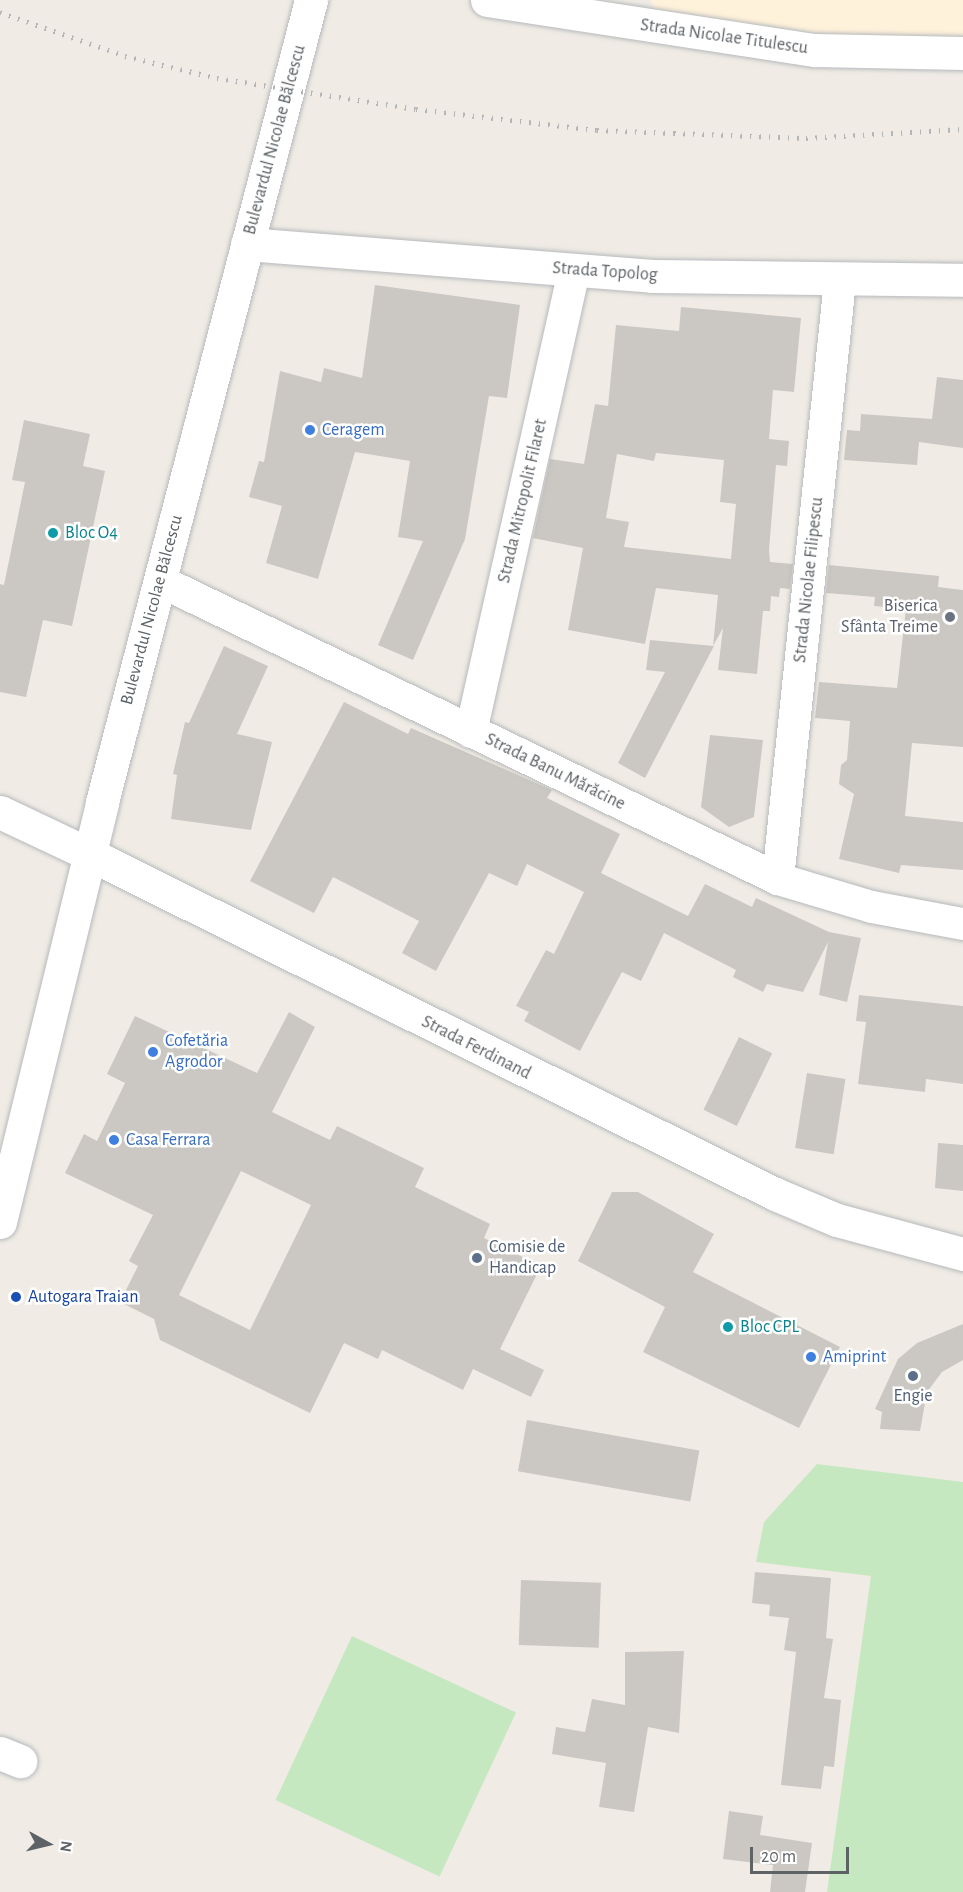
<!DOCTYPE html>
<meta charset="utf-8">
<style>
body{margin:0}
#map{position:relative;width:963px;height:1892px;overflow:hidden;background:#f0ece5;font-family:"Alegreya Sans",sans-serif}
div>[style]{position:absolute}
.commercial>*{inset:0;background:#fff2db}
.green>*{inset:0;background:#c6e8c1;transform-origin:0 0}
.building>*{inset:0;background:#cbc7c2;transform-origin:0 0}
.roads{filter:drop-shadow(0 0 2px #b6b9bc) drop-shadow(0 0 2px #b6b9bc)}
.minor>*{height:32px;margin:-16px;padding:0 16px;transform-origin:16px;border-radius:16px;background:#fff}
.tertiary>*{height:33px;margin:-16.5px;padding:0 16.5px;transform-origin:16.5px;border-radius:16.5px;background:#fff}
.secondary>*{height:33px;margin:-16.5px;padding:0 16.5px;transform-origin:16.5px;border-radius:16.5px;background:#fff}
.rail>*{height:4.5px;margin-top:-2.25px;transform-origin:0;background:repeating-linear-gradient(90deg,#b4b5b6 0 1.5px,transparent 0 9.5px)}
.dots>*{width:16px;height:16px;translate:-50% -50%;box-sizing:border-box;border:3px solid #fff;border-radius:50%}
span{translate:-50% -50%;white-space:nowrap;text-align:center;line-height:1.15;-webkit-text-stroke:5px #fff;paint-order:stroke}
.street-label{font-size:18px;color:#5d6266}
.shop-label{font-size:18px;color:#366cbe}
.left{translate:0 -50%;text-align:left}
.culture-label{font-size:18px;color:#0d838f}
.worship-label{font-size:18px;color:#5b616d}
.right{translate:-100% -50%;text-align:right}
.service-label{font-size:18px;color:#4e5e75}
.transit-label{font-size:18px;color:#164399}
.north{position:absolute;left:18px;top:1814px;width:60px;height:60px;-webkit-text-stroke:4px #fff;paint-order:stroke;rotate:98deg;font-size:16px;font-weight:700;line-height:24px;text-align:center;color:#5d6266}
.north::after{content:'';display:block;margin:auto;width:21px;height:27px;background:#5d6266;clip-path:polygon(50% 0,100% 100%,50% 72%,0 100%)}
.scale{position:absolute;left:750px;top:1847px;width:99px;height:27px;box-sizing:border-box;border:3px solid #5d6266;border-top:0;padding-left:8px;font-size:18px;line-height:21px;white-space:nowrap;color:#5d6266;-webkit-text-stroke:4px #fff;paint-order:stroke}
</style>
<div id="map">
<div class="commercial">
<div style="clip-path:polygon(650px 0,963px 0,963px 38px,912px 40px,813px 33px,656px 11px)"></div>
</div>
<div class="green">
<div style="clip-path:polygon(817px 1464px,963px 1482px,963px 1892px,827px 1892px,871px 1576px,756px 1562px,764px 1522px)"></div>
<div style="left:352px;top:1636px;width:181px;height:181px;rotate:25deg"></div>
</div>
<div class="building">
<div style="clip-path:polygon(375px 285px,520px 305px,507px 398px,489px 396px,465px 539px,413px 660px,378px 645px,423px 541px,398px 537px,410px 461px,355px 452px,318px 579px,266px 563px,282px 506px,249px 497px,259px 461px,264px 462px,280px 371px,321px 382px,324px 368px,362px 378px)"></div>
<div style="clip-path:polygon(evenodd,681px 307px,801px 318px,794px 392px,773px 390px,769px 439px,789px 441px,787px 466px,776px 465px,769px 550px,770px 562px,793px 564px,790px 589px,780px 588px,779px 597px,771px 596px,770px 611px,763px 611px,757px 674px,718px 670px,723px 628px,713px 646px,718px 595px,656px 588px,645px 644px,568px 630px,583px 548px,533px 538px,550px 459px,584px 464px,595px 404px,608px 406px,616px 325px,679px 331px,681px 307px,656px 453px,724px 460px,720px 502px,736px 504px,731px 559px,624px 547px,629px 522px,606px 518px,617px 454px,654px 461px,656px 453px)"></div>
<div style="clip-path:polygon(937px 377px,963px 380px,963px 448px,919px 442px,917px 465px,844px 460px,847px 430px,860px 431px,861px 414px,932px 419px)"></div>
<div style="clip-path:polygon(24px 420px,90px 434px,83px 466px,105px 471px,72px 626px,43px 620px,26px 697px,0 692px,0 584px,4px 585px,25px 482px,12px 480px)"></div>
<div style="clip-path:polygon(829px 565px,939px 576px,938px 587px,963px 590px,963px 747px,912px 743px,905px 816px,963px 822px,963px 870px,901px 865px,899px 873px,839px 859px,854px 794px,839px 784px,841px 765px,847px 760px,850px 721px,815px 718px,819px 682px,897px 688px,906px 609px,874px 606px,875px 597px,826px 593px)"></div>
<div style="clip-path:polygon(650px 640px,714px 646px,645px 778px,618px 763px,665px 672px,646px 670px)"></div>
<div style="clip-path:polygon(224px 646px,268px 666px,237px 734px,272px 742px,251px 830px,171px 819px,177px 775px,173px 774px,185px 722px,189px 723px)"></div>
<div style="clip-path:polygon(344px 702px,408px 734px,411px 728px,552px 790px,547px 798px,620px 834px,601px 873px,688px 916px,705px 884px,752px 907px,756px 898px,829px 932px,861px 938px,847px 1002px,819px 995px,828px 942px,803px 992px,767px 984px,763px 992px,733px 977px,736px 970px,664px 933px,641px 981px,622px 972px,580px 1051px,524px 1021px,529px 1012px,516px 1006px,546px 950px,554px 954px,584px 892px,527px 864px,517px 886px,489px 873px,436px 971px,402px 953px,419px 921px,333px 877px,314px 913px,250px 881px)"></div>
<div style="clip-path:polygon(710px 735px,763px 740px,754px 817px,729px 827px,701px 807px)"></div>
<div style="clip-path:polygon(859px 995px,963px 1006px,963px 1084px,926px 1079px,925px 1092px,858px 1084px,866px 1022px,856px 1021px)"></div>
<div style="clip-path:polygon(evenodd,289px 1012px,315px 1027px,272px 1112px,330px 1140px,337px 1126px,424px 1168px,415px 1187px,490px 1224px,484px 1238px,541px 1266px,500px 1349px,544px 1370px,531px 1397px,473px 1369px,463px 1390px,382px 1350px,378px 1359px,344px 1343px,310px 1413px,160px 1340px,154px 1319px,120px 1302px,138px 1266px,129px 1261px,153px 1215px,65px 1173px,84px 1134px,97px 1141px,125px 1083px,107px 1074px,135px 1016px,257px 1073px,289px 1012px,241px 1171px,311px 1205px,250px 1330px,179px 1295px,241px 1171px)"></div>
<div style="left:739px;top:1037px;width:37px;height:81px;rotate:26deg"></div>
<div style="left:807px;top:1073px;width:39px;height:76px;rotate:9deg"></div>
<div style="clip-path:polygon(938px 1143px,963px 1145px,963px 1191px,935px 1188px)"></div>
<div style="clip-path:polygon(612px 1192px,638px 1192px,714px 1234px,693px 1272px,840px 1347px,799px 1428px,643px 1352px,665px 1307px,578px 1261px)"></div>
<div style="clip-path:polygon(963px 1324px,963px 1360px,942px 1372px,927px 1392px,920px 1431px,880px 1429px,882px 1412px,875px 1409px,898px 1359px,917px 1343px)"></div>
<div style="left:527px;top:1420px;width:175px;height:52px;rotate:10deg"></div>
<div style="clip-path:polygon(755px 1572px,831px 1578px,826px 1638px,833px 1639px,824px 1698px,841px 1700px,834px 1767px,824px 1766px,821px 1789px,781px 1785px,796px 1652px,784px 1650px,789px 1618px,769px 1616px,770px 1605px,752px 1603px)"></div>
<div style="left:521px;top:1580px;width:80px;height:65px;rotate:2deg"></div>
<div style="clip-path:polygon(684px 1651px,679px 1733px,648px 1727px,634px 1812px,599px 1807px,606px 1763px,552px 1754px,556px 1727px,585px 1732px,592px 1699px,625px 1705px,625px 1652px)"></div>
<div style="clip-path:polygon(729px 1811px,763px 1816px,760px 1835px,812px 1843px,805px 1892px,770px 1892px,773px 1865px,723px 1859px)"></div>
</div>
<div class="roads">
<div class="minor">
<div style="left:160px;top:581px;width:686px;rotate:25.74deg"></div>
<div style="left:778px;top:879px;width:98px;rotate:16.6deg"></div>
<div style="left:872px;top:907px;width:93px;rotate:10.6deg"></div>
<div style="left:471px;top:732px;width:473px;rotate:-77.4deg"></div>
<div style="left:778px;top:879px;width:601px;rotate:-84.08deg"></div>
</div>
<div class="tertiary">
<div style="left:89px;top:854px;width:766px;rotate:26.36deg"></div>
<div style="left:775px;top:1194px;width:67px;rotate:22.8deg"></div>
<div style="left:837px;top:1220px;width:131px;rotate:15.1deg"></div>
</div>
<div class="secondary">
<div style="left:487px;top:0;width:332px;rotate:8.7deg"></div>
<div style="left:815px;top:50px;width:148px;rotate:1.2deg"></div>
<div style="left:247px;top:244px;width:406px;rotate:4.5deg"></div>
<div style="left:652px;top:276px;width:311px;rotate:0.7deg"></div>
<div style="left:0;top:812px;width:98px;rotate:25.3deg"></div>
<div style="left:0;top:1222px;width:432px;rotate:-76.3deg"></div>
<div style="left:102px;top:802px;width:829px;rotate:-75.39deg"></div>
<div style="left:0;top:1753px;width:22px;rotate:22deg"></div>
</div>
</div>
<div class="rail">
<div style="left:0;top:12px;width:133px;rotate:19.4deg"></div>
<div style="left:125px;top:56px;width:95px;rotate:13.4deg"></div>
<div style="left:217px;top:78px;width:201px;rotate:8.9deg"></div>
<div style="left:416px;top:109px;width:182px;rotate:6.6deg"></div>
<div style="left:597px;top:130px;width:77px;rotate:2.2deg"></div>
<div style="left:674px;top:133px;width:132px;rotate:2.2deg"></div>
<div style="left:806px;top:138px;width:157px;rotate:-3.3deg"></div>
</div>
<div class="dots">
<div style="left:310px;top:430px;background:#3f7fe0"></div>
<div style="left:53px;top:533px;background:#0f9aa8"></div>
<div style="left:950px;top:617px;background:#6b7280"></div>
<div style="left:153px;top:1052px;background:#3f7fe0"></div>
<div style="left:114px;top:1140px;background:#3f7fe0"></div>
<div style="left:477px;top:1258px;background:#5c6f8a"></div>
<div style="left:16px;top:1297px;background:#1a4fb4"></div>
<div style="left:728px;top:1327px;background:#0f9aa8"></div>
<div style="left:811px;top:1357px;background:#3f7fe0"></div>
<div style="left:913px;top:1376px;background:#5c6f8a"></div>
</div>
<div class="street-label">
<span style="left:724px;top:37px;rotate:8deg">Strada Nicolae Titulescu</span>
<span style="left:275px;top:140px;rotate:-75deg">Bulevardul Nicolae Bălcescu</span>
<span style="left:605px;top:272px;rotate:4deg">Strada Topolog</span>
<span style="left:523px;top:501px;rotate:-77deg">Strada Mitropolit Filaret</span>
<span style="left:809px;top:580px;rotate:-84deg">Strada Nicolae Filipescu</span>
<span style="left:152px;top:610px;rotate:-75deg">Bulevardul Nicolae Bălcescu</span>
<span style="left:555px;top:772px;rotate:26deg">Strada Banu Mărăcine</span>
<span style="left:476px;top:1048px;rotate:27deg">Strada Ferdinand</span>
</div>
<div class="shop-label">
<span class="left" style="left:322px;top:430px">Ceragem</span>
<span class="left" style="left:165px;top:1052px">Cofetăria<br>Agrodor</span>
<span class="left" style="left:126px;top:1140px">Casa Ferrara</span>
<span class="left" style="left:823px;top:1357px">Amiprint</span>
</div>
<div class="culture-label">
<span class="left" style="left:65px;top:533px">Bloc O4</span>
<span class="left" style="left:740px;top:1327px">Bloc CPL</span>
</div>
<div class="worship-label">
<span class="right" style="left:938px;top:617px">Biserica<br>Sfânta Treime</span>
</div>
<div class="service-label">
<span class="left" style="left:489px;top:1258px">Comisie de<br>Handicap</span>
<span style="left:913px;top:1396px">Engie</span>
</div>
<div class="transit-label">
<span class="left" style="left:28px;top:1297px">Autogara Traian</span>
</div>
<div class="north">N</div>
<div class="scale">20 m</div>
</div>
